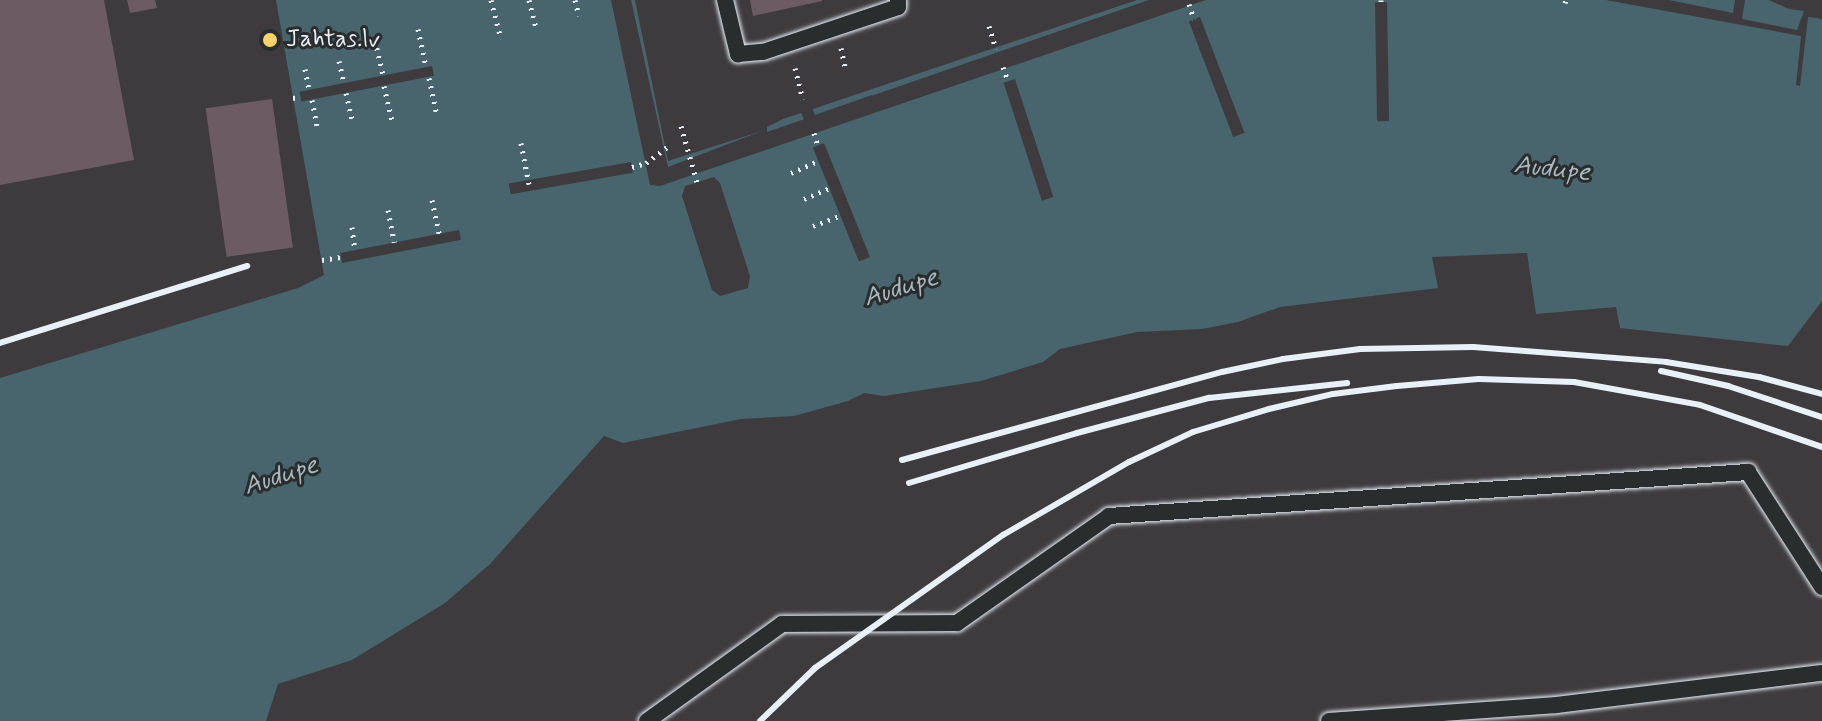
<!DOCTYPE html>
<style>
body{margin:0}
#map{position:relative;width:1822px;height:721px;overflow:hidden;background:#3e3b3e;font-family:Mynerve,sans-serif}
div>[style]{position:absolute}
.water>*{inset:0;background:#48646c}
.pier>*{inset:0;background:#3e3b3e;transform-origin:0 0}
.building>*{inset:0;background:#6d5b64;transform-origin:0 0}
.path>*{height:5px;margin-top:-2.5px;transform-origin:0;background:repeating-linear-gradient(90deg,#e8f1f8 0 2px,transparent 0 8px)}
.roads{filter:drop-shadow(0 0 2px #e8f1f8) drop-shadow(0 0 2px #e8f1f8)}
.service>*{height:16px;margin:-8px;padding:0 8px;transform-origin:8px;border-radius:8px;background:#2a2d2e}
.rail>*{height:6px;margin:-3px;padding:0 3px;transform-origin:3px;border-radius:3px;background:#e8f1f8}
.dots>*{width:22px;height:22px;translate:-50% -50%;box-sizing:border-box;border:4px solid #2a2d2e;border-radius:50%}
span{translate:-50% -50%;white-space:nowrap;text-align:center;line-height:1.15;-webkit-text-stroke:6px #2a2d2e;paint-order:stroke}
.poi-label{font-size:24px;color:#e8f1f8}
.left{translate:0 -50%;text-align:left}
.water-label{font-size:26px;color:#a8b9c0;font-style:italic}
</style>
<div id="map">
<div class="water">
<div style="clip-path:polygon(276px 0,611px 0,650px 185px,660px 186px,1206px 0,1606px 0,1801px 36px,1796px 85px,1800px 86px,1808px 17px,1818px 18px,1822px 20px,1822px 301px,1788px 346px,1620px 328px,1616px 307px,1536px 314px,1527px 253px,1432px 257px,1438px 288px,1280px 307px,1238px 322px,1202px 329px,1137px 332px,1060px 349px,1043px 362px,981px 381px,884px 396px,864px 393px,848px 401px,794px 416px,741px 419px,623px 443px,604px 436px,490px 564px,445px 603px,352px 660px,278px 684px,266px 721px,0 721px,0 378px,298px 288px,324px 275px)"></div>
<div style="clip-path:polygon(631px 0,635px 0,668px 161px,762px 131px,668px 167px)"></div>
<div style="clip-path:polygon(1137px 0,1149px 0,767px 132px,767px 127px,783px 119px)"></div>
<div style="clip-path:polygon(1669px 0,1735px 0,1733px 13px)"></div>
<div style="clip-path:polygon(1745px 0,1769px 0,1789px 9px,1804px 11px,1797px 30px,1742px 19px)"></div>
</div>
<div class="pier">
<div style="left:1387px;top:2px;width:119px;height:12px;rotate:89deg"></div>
<div style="left:1200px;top:17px;width:124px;height:12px;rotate:69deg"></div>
<div style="left:432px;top:66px;width:10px;height:135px;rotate:79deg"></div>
<div style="left:1015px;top:79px;width:124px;height:12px;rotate:72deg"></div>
<div style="clip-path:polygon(872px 95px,874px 99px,805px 123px,800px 109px,811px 105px,815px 115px)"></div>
<div style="left:824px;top:143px;width:123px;height:12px;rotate:68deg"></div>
<div style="left:631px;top:162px;width:11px;height:124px;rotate:80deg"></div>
<div style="clip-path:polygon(714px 177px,720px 183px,750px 276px,748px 288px,720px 296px,712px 290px,682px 196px,685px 186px)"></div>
<div style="left:459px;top:230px;width:10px;height:121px;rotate:79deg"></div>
</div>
<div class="building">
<div style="clip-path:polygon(0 0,104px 0,134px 160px,0 185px)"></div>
<div style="clip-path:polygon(127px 0,155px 0,157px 8px,130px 13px)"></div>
<div style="clip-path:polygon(750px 0,822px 0,822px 1px,753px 16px)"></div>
<div style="left:272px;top:99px;width:150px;height:67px;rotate:82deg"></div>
</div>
<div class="path">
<div style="left:491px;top:0;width:40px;rotate:75.6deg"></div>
<div style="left:529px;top:0;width:29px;rotate:76deg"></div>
<div style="left:575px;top:0;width:16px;rotate:76deg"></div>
<div style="left:1381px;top:0;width:2px;rotate:90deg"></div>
<div style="left:1565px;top:3px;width:3px;rotate:-72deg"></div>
<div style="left:1189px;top:4px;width:16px;rotate:72deg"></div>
<div style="left:989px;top:26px;width:24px;rotate:73deg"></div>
<div style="left:418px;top:29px;width:39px;rotate:78deg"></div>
<div style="left:375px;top:40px;width:36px;rotate:77deg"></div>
<div style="left:841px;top:48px;width:19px;rotate:78deg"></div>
<div style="left:339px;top:61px;width:22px;rotate:77deg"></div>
<div style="left:1003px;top:67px;width:15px;rotate:70deg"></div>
<div style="left:795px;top:68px;width:32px;rotate:76deg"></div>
<div style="left:305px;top:69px;width:20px;rotate:79deg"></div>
<div style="left:429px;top:78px;width:35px;rotate:78deg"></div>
<div style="left:384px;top:86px;width:37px;rotate:77deg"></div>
<div style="left:346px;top:93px;width:26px;rotate:77deg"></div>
<div style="left:293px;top:98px;width:7px;rotate:-8deg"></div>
<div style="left:312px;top:100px;width:26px;rotate:79deg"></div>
<div style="left:681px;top:126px;width:58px;rotate:74.1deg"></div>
<div style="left:814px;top:133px;width:14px;rotate:73deg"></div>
<div style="left:521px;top:143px;width:42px;rotate:79deg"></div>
<div style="left:632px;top:167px;width:15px;rotate:-16deg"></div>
<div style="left:646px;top:163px;width:30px;rotate:-37deg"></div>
<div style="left:791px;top:173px;width:30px;rotate:-24deg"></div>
<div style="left:804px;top:199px;width:28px;rotate:-23deg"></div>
<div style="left:432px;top:200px;width:35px;rotate:78deg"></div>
<div style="left:388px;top:210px;width:33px;rotate:79deg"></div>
<div style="left:813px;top:226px;width:30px;rotate:-21deg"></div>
<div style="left:352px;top:227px;width:23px;rotate:83deg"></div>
<div style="left:322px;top:260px;width:19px;rotate:-9deg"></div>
</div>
<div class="roads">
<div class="service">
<div style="left:725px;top:0;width:56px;rotate:76.5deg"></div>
<div style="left:738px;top:54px;width:25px;rotate:-5deg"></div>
<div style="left:763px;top:52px;width:142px;rotate:-18.4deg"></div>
<div style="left:898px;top:7px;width:7px;rotate:-90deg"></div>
<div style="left:647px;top:721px;width:166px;rotate:-35.7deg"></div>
<div style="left:782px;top:624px;width:175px;rotate:-0.3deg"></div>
<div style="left:957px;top:623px;width:186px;rotate:-35.1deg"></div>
<div style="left:1109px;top:516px;width:641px;rotate:-3.94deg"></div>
<div style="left:1748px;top:472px;width:137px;rotate:57.2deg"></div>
<div style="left:1329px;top:721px;width:228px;rotate:-4deg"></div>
<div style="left:1556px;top:705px;width:268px;rotate:-6.9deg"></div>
</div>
</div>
<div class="rail">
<div style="left:0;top:343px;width:259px;rotate:-17.3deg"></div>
<div style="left:1661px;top:371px;width:69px;rotate:12.6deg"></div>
<div style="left:1728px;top:386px;width:99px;rotate:18.3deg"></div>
<div style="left:902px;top:460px;width:332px;rotate:-15.4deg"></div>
<div style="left:1222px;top:372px;width:62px;rotate:-12deg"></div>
<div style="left:1283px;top:359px;width:78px;rotate:-7.4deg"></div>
<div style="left:1360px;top:349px;width:113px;rotate:-1deg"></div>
<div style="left:1473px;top:347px;width:194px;rotate:4.4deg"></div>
<div style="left:1666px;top:362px;width:94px;rotate:9.2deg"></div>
<div style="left:1759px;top:377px;width:65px;rotate:15.1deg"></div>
<div style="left:909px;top:483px;width:175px;rotate:-16.6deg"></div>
<div style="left:1077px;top:433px;width:137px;rotate:-14.9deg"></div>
<div style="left:1209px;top:398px;width:139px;rotate:-6.2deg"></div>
<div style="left:760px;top:721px;width:76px;rotate:-43.9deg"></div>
<div style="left:815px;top:668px;width:230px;rotate:-35.3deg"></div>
<div style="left:1003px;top:535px;width:146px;rotate:-30.1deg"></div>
<div style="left:1129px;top:462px;width:71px;rotate:-25.1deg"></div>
<div style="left:1193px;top:432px;width:79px;rotate:-16.8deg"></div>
<div style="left:1269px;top:409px;width:66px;rotate:-13.2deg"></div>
<div style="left:1333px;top:394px;width:64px;rotate:-7.1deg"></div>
<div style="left:1397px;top:386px;width:82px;rotate:-4.9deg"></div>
<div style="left:1479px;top:379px;width:95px;rotate:1.8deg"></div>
<div style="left:1574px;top:382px;width:128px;rotate:10.3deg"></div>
<div style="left:1700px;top:405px;width:129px;rotate:19deg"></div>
</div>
<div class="dots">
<div style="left:270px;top:40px;background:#ffd166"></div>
</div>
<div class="poi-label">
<span class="left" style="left:286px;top:40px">Jahtas.lv</span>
</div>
<div class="water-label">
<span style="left:1552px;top:170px;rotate:6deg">Audupe</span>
<span style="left:901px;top:289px;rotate:-17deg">Audupe</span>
<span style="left:281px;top:477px;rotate:-18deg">Audupe</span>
</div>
</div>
